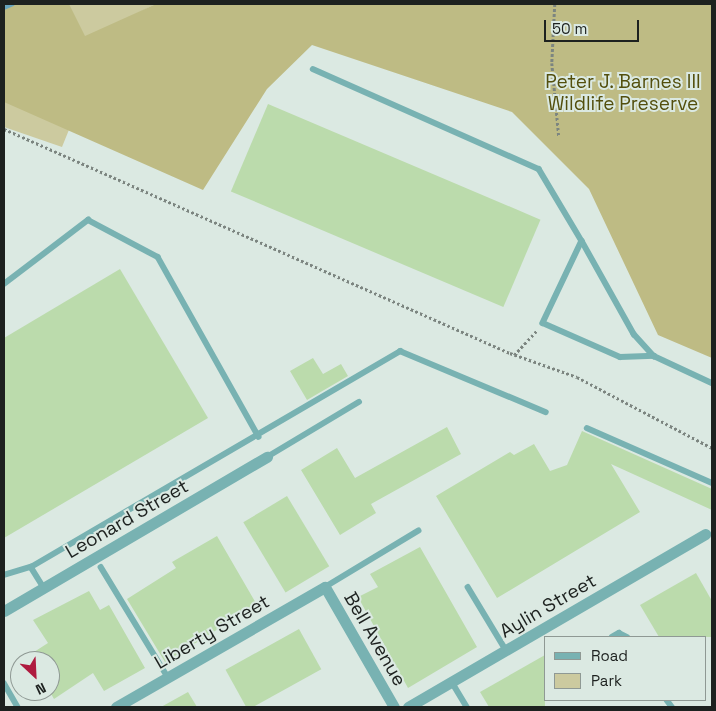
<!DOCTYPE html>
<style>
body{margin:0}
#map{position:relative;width:716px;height:711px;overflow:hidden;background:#dbe9e2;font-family:"Space Grotesk",sans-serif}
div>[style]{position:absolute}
.green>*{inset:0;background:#ccca9f}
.forest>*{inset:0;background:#bebb84}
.stream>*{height:4px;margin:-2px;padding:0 2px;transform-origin:2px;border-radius:2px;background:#67a4bd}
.building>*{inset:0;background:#bbdbac;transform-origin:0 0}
.path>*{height:2.5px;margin-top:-1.25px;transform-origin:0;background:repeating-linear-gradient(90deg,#7c8580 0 2.5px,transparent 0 5px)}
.service>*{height:5.5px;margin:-2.75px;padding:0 2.75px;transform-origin:2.75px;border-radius:2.75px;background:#78b2b2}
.minor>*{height:11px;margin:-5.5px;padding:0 5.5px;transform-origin:5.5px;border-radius:5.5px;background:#78b2b2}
span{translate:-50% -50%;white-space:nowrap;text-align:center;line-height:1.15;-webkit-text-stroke:4px #dbe9e2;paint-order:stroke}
.park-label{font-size:19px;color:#534f0d}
.street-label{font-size:19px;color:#1d211f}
.frame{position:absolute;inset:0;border:5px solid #1d211f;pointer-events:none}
.legend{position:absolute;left:544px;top:636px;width:162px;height:65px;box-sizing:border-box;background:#dbe9e2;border:1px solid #8f9994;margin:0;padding:6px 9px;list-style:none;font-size:15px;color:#1d211f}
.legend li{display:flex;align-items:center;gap:10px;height:25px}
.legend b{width:25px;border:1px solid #8f9994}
.north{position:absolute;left:10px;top:651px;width:50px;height:50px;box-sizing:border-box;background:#dbe9e2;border:1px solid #8f9994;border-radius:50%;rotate:155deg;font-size:14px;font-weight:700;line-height:20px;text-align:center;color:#1d211f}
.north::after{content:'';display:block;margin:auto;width:18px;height:22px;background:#af1b3f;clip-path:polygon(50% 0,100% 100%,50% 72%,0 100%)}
.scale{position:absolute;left:544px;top:20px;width:95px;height:22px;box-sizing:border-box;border:2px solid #1d211f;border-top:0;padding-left:6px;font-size:15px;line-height:18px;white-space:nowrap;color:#1d211f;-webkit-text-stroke:4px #dbe9e2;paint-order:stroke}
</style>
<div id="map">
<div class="green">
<div style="clip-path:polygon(4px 4px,156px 4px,111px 26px,62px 147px,4px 127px)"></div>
</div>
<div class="forest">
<div style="clip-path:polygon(4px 4px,69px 4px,85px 36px,156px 4px,712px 4px,712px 358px,658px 335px,589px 189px,512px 112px,312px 45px,267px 89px,203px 190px,4px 102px)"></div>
</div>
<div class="stream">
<div style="left:4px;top:8px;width:10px;rotate:-24deg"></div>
</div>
<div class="building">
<div style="left:268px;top:104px;width:296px;height:95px;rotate:23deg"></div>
<div style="clip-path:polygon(120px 269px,208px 418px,4px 538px,4px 338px)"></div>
<div style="clip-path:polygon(313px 358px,323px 374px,341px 364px,348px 376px,307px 400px,290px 371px)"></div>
<div style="clip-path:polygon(447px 427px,461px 454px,371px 504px,376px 513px,340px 535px,301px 470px,337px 448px,355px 478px)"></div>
<div style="clip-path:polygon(582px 431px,712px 489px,712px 510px,611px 464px,640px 512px,497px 598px,436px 496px,510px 452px,514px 455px,534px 444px,550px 471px,567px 465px)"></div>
<div style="left:287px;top:496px;width:82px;height:51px;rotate:59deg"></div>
<div style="clip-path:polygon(217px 536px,257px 605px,165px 662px,127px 599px,176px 568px,172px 562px)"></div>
<div style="clip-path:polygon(420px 547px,477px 647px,408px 688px,358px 597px,378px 587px,370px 574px)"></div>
<div style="clip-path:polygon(696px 573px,712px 601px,712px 637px,659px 637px,640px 605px)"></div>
<div style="clip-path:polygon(89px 591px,100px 610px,109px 605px,145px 668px,104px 691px,93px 673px,54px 699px,50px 692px,50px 661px,20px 661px,48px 643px,33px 620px)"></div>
<div style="left:299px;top:629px;width:46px;height:84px;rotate:61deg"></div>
<div style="clip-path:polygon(545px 655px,545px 707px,489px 707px,480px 692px)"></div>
<div style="clip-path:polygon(188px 692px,197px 707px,161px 707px)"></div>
</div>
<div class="path">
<div style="left:555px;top:4px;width:59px;rotate:92.9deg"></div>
<div style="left:552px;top:63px;width:74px;rotate:84.6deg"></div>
<div style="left:4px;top:129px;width:553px;rotate:23.88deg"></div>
<div style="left:510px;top:353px;width:71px;rotate:19.7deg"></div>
<div style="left:577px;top:377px;width:153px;rotate:27.7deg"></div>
<div style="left:514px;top:355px;width:34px;rotate:-47deg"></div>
</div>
<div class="service">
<div style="left:313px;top:69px;width:247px;rotate:23.9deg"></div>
<div style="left:539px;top:169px;width:84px;rotate:59.2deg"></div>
<div style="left:582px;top:241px;width:91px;rotate:115.4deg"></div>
<div style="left:543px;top:323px;width:84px;rotate:23.8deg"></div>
<div style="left:620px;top:357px;width:34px;rotate:-2deg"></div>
<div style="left:582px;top:241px;width:107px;rotate:60.8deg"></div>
<div style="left:634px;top:334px;width:30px;rotate:48deg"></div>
<div style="left:654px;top:356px;width:64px;rotate:25deg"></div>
<div style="left:4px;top:284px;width:106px;rotate:-37.3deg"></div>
<div style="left:88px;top:220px;width:79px;rotate:27.9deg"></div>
<div style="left:158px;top:257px;width:206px;rotate:60.7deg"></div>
<div style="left:587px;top:428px;width:137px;rotate:23.7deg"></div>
<div style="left:267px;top:457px;width:107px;rotate:-30.9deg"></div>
<div style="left:31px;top:567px;width:428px;rotate:-30.3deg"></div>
<div style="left:400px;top:351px;width:158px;rotate:22.7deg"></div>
<div style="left:101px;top:567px;width:129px;rotate:58.7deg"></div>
<div style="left:4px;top:575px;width:28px;rotate:-17deg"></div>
<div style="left:31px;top:567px;width:25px;rotate:58deg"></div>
<div style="left:325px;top:587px;width:109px;rotate:-31.1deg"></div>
<div style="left:468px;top:587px;width:74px;rotate:58.9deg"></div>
<div style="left:612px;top:637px;width:8px;rotate:-30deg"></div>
<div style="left:619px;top:633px;width:9px;rotate:27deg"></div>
<div style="left:452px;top:682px;width:29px;rotate:59deg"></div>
<div style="left:4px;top:683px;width:28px;rotate:60deg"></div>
<div style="left:667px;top:700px;width:9px;rotate:54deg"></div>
</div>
<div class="minor">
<div style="left:4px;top:611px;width:305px;rotate:-30.4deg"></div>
<div style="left:116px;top:707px;width:241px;rotate:-29.9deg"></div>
<div style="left:325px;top:587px;width:138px;rotate:60.1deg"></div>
<div style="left:408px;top:707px;width:344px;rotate:-30.2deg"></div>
</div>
<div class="park-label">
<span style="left:623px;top:93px">Peter J. Barnes III<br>Wildlife Preserve</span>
</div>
<div class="street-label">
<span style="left:127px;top:519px;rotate:-30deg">Leonard Street</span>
<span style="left:548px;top:606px;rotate:-30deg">Aylin Street</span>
<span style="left:212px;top:632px;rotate:-30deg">Liberty Street</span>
<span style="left:375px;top:639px;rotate:60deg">Bell Avenue</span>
</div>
<div class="frame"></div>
<ul class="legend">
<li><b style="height:6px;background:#78b2b2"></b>Road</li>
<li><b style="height:14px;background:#ccca9f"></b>Park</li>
</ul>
<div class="north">N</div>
<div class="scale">50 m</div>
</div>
